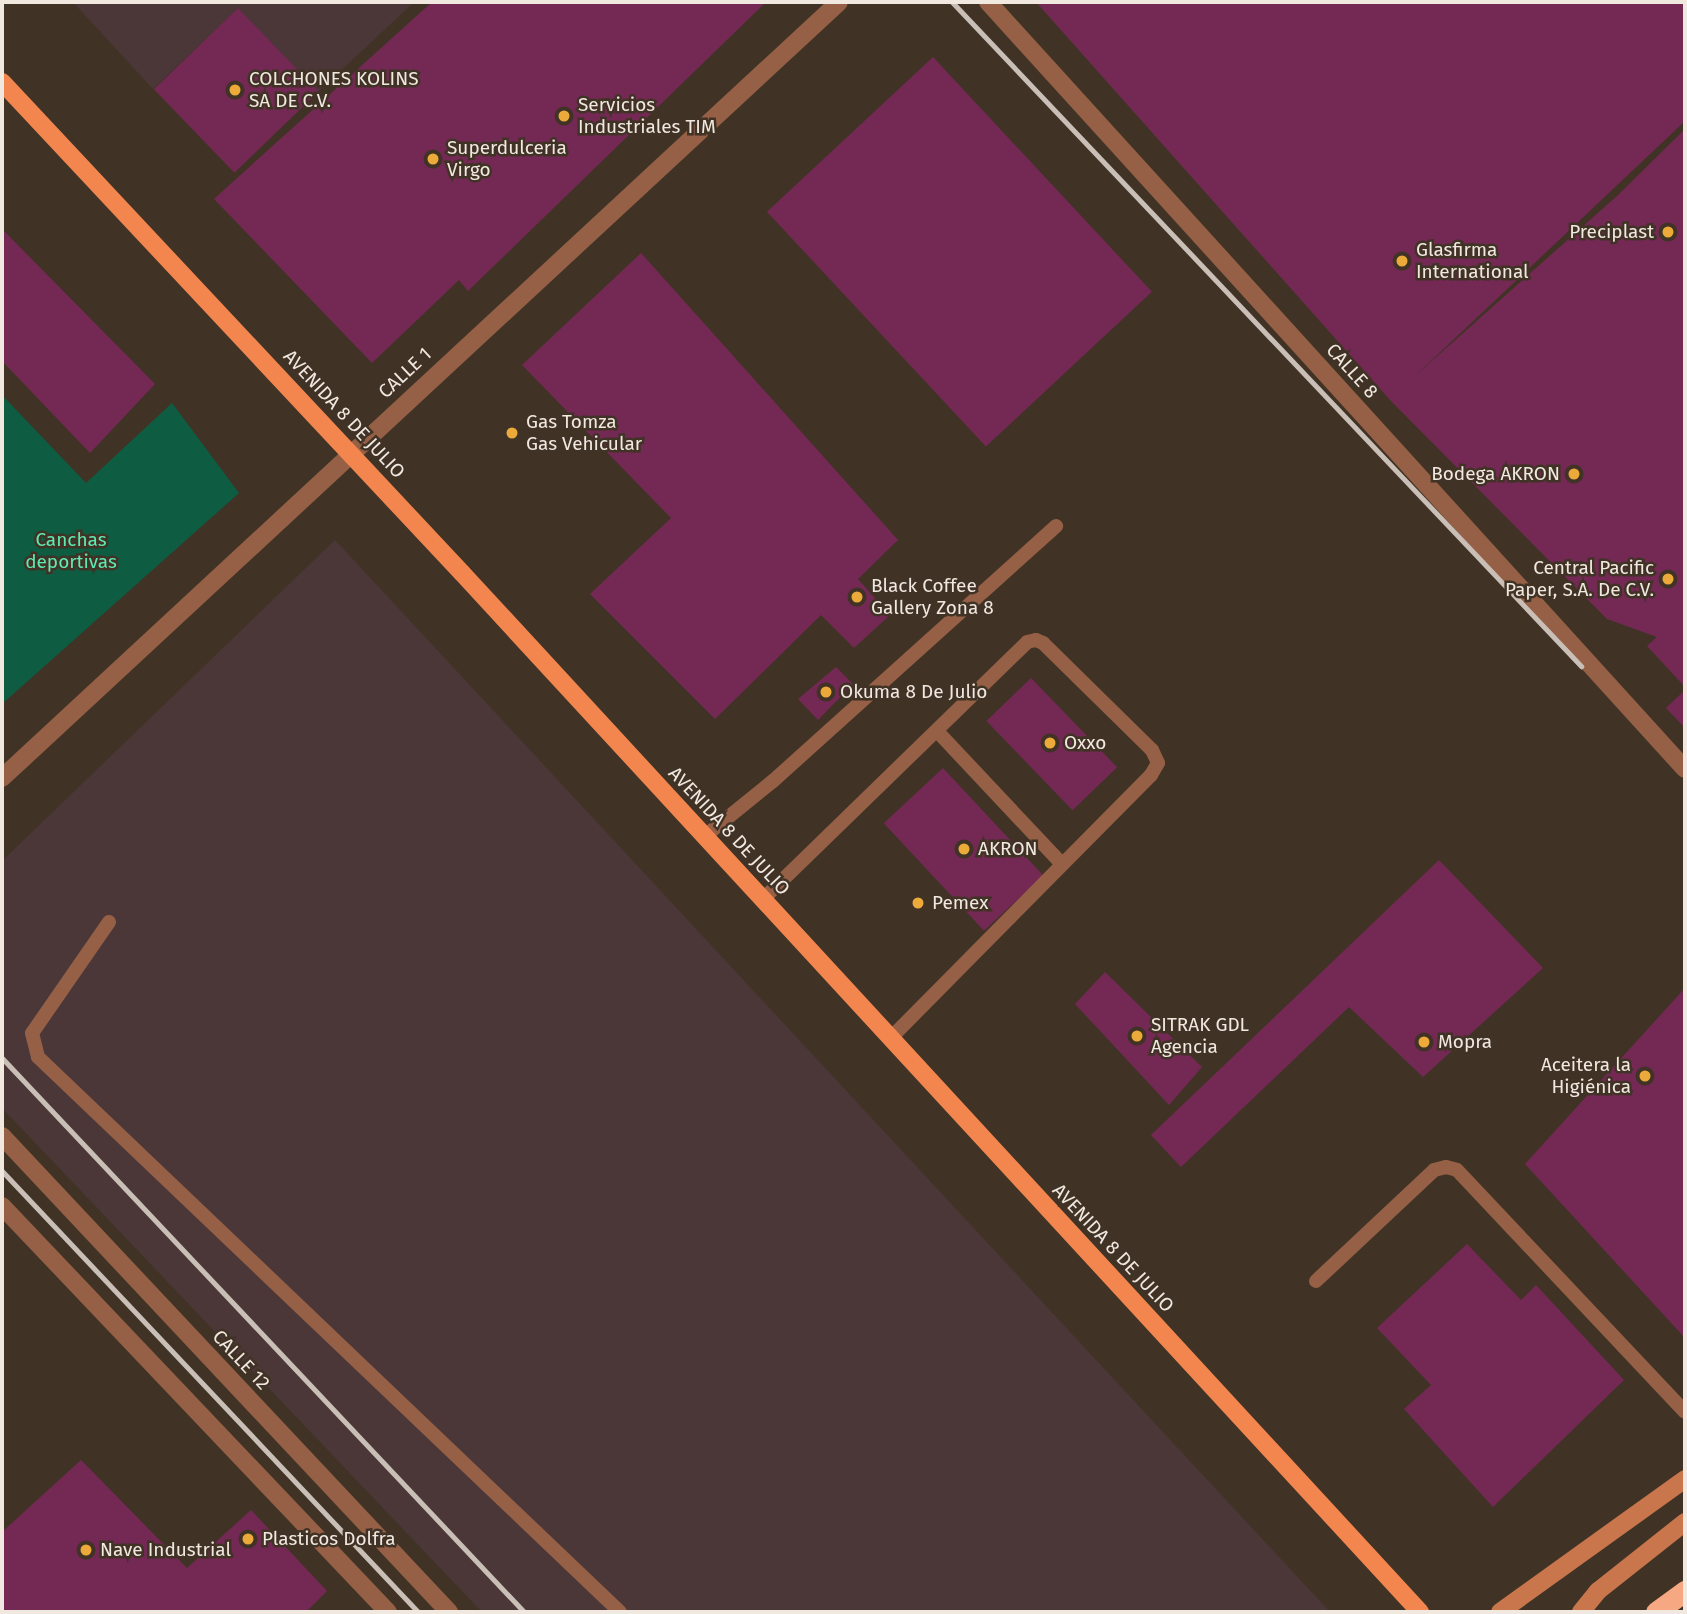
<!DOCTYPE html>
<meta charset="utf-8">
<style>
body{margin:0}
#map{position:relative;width:1687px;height:1614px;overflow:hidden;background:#403326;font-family:"Fira Sans",sans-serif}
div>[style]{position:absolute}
.industrial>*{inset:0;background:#4c3738}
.green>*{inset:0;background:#0e5c41}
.building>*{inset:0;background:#732954;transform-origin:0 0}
.lane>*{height:14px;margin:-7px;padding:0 7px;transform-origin:7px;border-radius:7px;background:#956046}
.street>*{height:18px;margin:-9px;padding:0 9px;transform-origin:9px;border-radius:9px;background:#956046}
.secondary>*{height:18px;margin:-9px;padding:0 9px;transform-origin:9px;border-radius:9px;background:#ca764c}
.primary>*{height:18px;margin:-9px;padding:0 9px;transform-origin:9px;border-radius:9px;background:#f2864e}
.highway>*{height:21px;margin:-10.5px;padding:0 10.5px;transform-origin:10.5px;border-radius:10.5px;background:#f6a882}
.rail>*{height:5px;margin:-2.5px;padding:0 2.5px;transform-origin:2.5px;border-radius:2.5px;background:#c9bfb6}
.dots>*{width:19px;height:19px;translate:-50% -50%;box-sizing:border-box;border:4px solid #403326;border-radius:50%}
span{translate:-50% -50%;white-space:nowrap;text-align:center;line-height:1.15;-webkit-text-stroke:5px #403326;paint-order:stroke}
.poi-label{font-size:19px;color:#f1e8e0}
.left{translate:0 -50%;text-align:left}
.right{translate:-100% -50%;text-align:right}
.street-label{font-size:19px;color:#f1e8e0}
.park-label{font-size:19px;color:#5eeab2}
.frame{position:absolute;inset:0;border:4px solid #f1e8e0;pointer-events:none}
</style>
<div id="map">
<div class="industrial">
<div style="clip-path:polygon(73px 2px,414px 2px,318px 92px,238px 8px,153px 89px)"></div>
<div style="clip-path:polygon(335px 540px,1330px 1612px,482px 1612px,2px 1108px,2px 861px)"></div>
</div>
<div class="green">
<div style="clip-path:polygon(2px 395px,86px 483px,172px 403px,239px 493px,2px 704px)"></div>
</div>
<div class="building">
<div style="clip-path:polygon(432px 2px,766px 2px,468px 291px,459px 280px,372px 363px,214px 199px)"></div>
<div style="clip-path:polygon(1036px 2px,1685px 2px,1685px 121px,1415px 376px,1617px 196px,1685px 129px,1685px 687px,1647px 646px,1657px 637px,1607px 619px,1390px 400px)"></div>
<div style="left:238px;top:8px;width:116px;height:117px;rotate:46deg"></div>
<div style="left:933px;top:57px;width:321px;height:227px;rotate:47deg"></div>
<div style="clip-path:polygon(2px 229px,155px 384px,90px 453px,2px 361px)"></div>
<div style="clip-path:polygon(641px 253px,898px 540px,858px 579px,890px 615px,854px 648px,821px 615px,715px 719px,590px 594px,671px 518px,522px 365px)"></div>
<div style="clip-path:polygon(836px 667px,853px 684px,818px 720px,798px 699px)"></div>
<div style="left:1031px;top:678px;width:124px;height:62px;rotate:46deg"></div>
<div style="clip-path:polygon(1685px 690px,1685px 728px,1666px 708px)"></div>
<div style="left:943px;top:768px;width:147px;height:81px;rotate:47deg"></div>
<div style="clip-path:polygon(1439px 860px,1543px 968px,1423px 1077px,1349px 1007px,1181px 1167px,1151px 1135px)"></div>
<div style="clip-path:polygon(1105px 972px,1202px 1067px,1169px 1105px,1075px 1004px)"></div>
<div style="clip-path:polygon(1685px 988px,1685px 1338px,1525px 1164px)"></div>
<div style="clip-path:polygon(1467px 1244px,1521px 1300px,1536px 1285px,1624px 1380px,1493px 1507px,1404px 1409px,1431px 1385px,1377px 1328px)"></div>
<div style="clip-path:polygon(81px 1460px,187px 1568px,251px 1510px,327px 1591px,306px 1612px,2px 1612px,2px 1532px)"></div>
</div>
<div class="lane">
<div style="left:937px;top:731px;width:183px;rotate:46.8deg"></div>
<div style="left:705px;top:836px;width:87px;rotate:-39deg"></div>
<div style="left:773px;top:781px;width:381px;rotate:-42deg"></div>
<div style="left:763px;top:899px;width:368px;rotate:-44.2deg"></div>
<div style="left:1027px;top:642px;width:9px;rotate:-13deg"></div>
<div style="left:1036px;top:640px;width:8px;rotate:23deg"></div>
<div style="left:1043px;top:643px;width:153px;rotate:44.5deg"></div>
<div style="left:1152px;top:750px;width:14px;rotate:65deg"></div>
<div style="left:1158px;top:763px;width:14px;rotate:120deg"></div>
<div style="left:1151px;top:775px;width:370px;rotate:134.7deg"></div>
<div style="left:109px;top:922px;width:135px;rotate:124.7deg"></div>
<div style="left:32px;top:1033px;width:25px;rotate:76deg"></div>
<div style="left:38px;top:1057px;width:804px;rotate:43.64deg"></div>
<div style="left:1316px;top:1281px;width:162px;rotate:-43.2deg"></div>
<div style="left:1434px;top:1170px;width:12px;rotate:-14deg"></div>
<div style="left:1446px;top:1167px;width:11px;rotate:15deg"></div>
<div style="left:1457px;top:1170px;width:332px;rotate:46.7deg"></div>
</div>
<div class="street">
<div style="left:988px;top:2px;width:1036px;rotate:47.74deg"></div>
<div style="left:2px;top:778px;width:1141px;rotate:-42.83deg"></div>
<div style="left:2px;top:1136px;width:653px;rotate:46.8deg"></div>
<div style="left:2px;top:1206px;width:560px;rotate:46.45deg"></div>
</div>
<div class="secondary">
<div style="left:1500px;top:1612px;width:228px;rotate:-35.7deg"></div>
<div style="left:1581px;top:1612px;width:27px;rotate:-51deg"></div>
<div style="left:1598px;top:1591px;width:111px;rotate:-38.4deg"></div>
</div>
<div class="primary">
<div style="left:2px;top:82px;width:673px;rotate:46.87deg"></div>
<div style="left:462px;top:573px;width:1413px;rotate:47.32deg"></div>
</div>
<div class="highway">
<div style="left:1656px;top:1612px;width:36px;rotate:-36deg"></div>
</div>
<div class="rail">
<div style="left:952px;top:2px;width:915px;rotate:46.55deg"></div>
<div style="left:2px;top:1058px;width:761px;rotate:46.7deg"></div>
<div style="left:2px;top:1171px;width:606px;rotate:46.67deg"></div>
</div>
<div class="dots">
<div style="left:235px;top:90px;background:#ebaa39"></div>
<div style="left:564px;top:116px;background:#ebaa39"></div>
<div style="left:433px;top:159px;background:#ebaa39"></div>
<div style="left:1668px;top:232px;background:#ebaa39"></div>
<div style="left:1402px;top:261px;background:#ebaa39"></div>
<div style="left:512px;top:433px;background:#ebaa39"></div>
<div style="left:1574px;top:474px;background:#ebaa39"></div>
<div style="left:1668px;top:579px;background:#ebaa39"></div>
<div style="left:857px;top:597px;background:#ebaa39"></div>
<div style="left:826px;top:692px;background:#ebaa39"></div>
<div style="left:1050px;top:743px;background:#ebaa39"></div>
<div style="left:964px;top:849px;background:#ebaa39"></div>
<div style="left:918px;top:903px;background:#ebaa39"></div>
<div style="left:1137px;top:1036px;background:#ebaa39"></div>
<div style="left:1424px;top:1042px;background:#ebaa39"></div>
<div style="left:1645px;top:1076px;background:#ebaa39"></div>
<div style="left:248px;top:1539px;background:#ebaa39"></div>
<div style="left:86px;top:1550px;background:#ebaa39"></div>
</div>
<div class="poi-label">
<span class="left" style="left:249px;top:90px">COLCHONES KOLINS<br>SA DE C.V.</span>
<span class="left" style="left:578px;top:116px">Servicios<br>Industriales TIM</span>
<span class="left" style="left:447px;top:159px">Superdulceria<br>Virgo</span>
<span class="right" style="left:1654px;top:232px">Preciplast</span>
<span class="left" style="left:1416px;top:261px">Glasfirma<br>International</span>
<span class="left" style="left:526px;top:433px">Gas Tomza<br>Gas Vehicular</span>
<span class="right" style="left:1560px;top:474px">Bodega AKRON</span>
<span class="right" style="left:1654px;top:579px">Central Pacific<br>Paper, S.A. De C.V.</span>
<span class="left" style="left:871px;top:597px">Black Coffee<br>Gallery Zona 8</span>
<span class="left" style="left:840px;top:692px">Okuma 8 De Julio</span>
<span class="left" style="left:1064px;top:743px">Oxxo</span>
<span class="left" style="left:978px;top:849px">AKRON</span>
<span class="left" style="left:932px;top:903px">Pemex</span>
<span class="left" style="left:1151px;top:1036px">SITRAK GDL<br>Agencia</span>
<span class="left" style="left:1438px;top:1042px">Mopra</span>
<span class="right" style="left:1631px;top:1076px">Aceitera la<br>Higiénica</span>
<span class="left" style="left:262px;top:1539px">Plasticos Dolfra</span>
<span class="left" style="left:100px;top:1550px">Nave Industrial</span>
</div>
<div class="street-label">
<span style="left:1352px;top:371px;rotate:48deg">CALLE 8</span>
<span style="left:405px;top:373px;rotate:-43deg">CALLE 1</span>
<span style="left:344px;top:414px;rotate:47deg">AVENIDA 8 DE JULIO</span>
<span style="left:729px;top:831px;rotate:47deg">AVENIDA 8 DE JULIO</span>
<span style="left:1113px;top:1248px;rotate:47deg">AVENIDA 8 DE JULIO</span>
<span style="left:241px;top:1360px;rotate:47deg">CALLE 12</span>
</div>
<div class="park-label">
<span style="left:71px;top:551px">Canchas<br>deportivas</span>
</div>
<div class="frame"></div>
</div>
